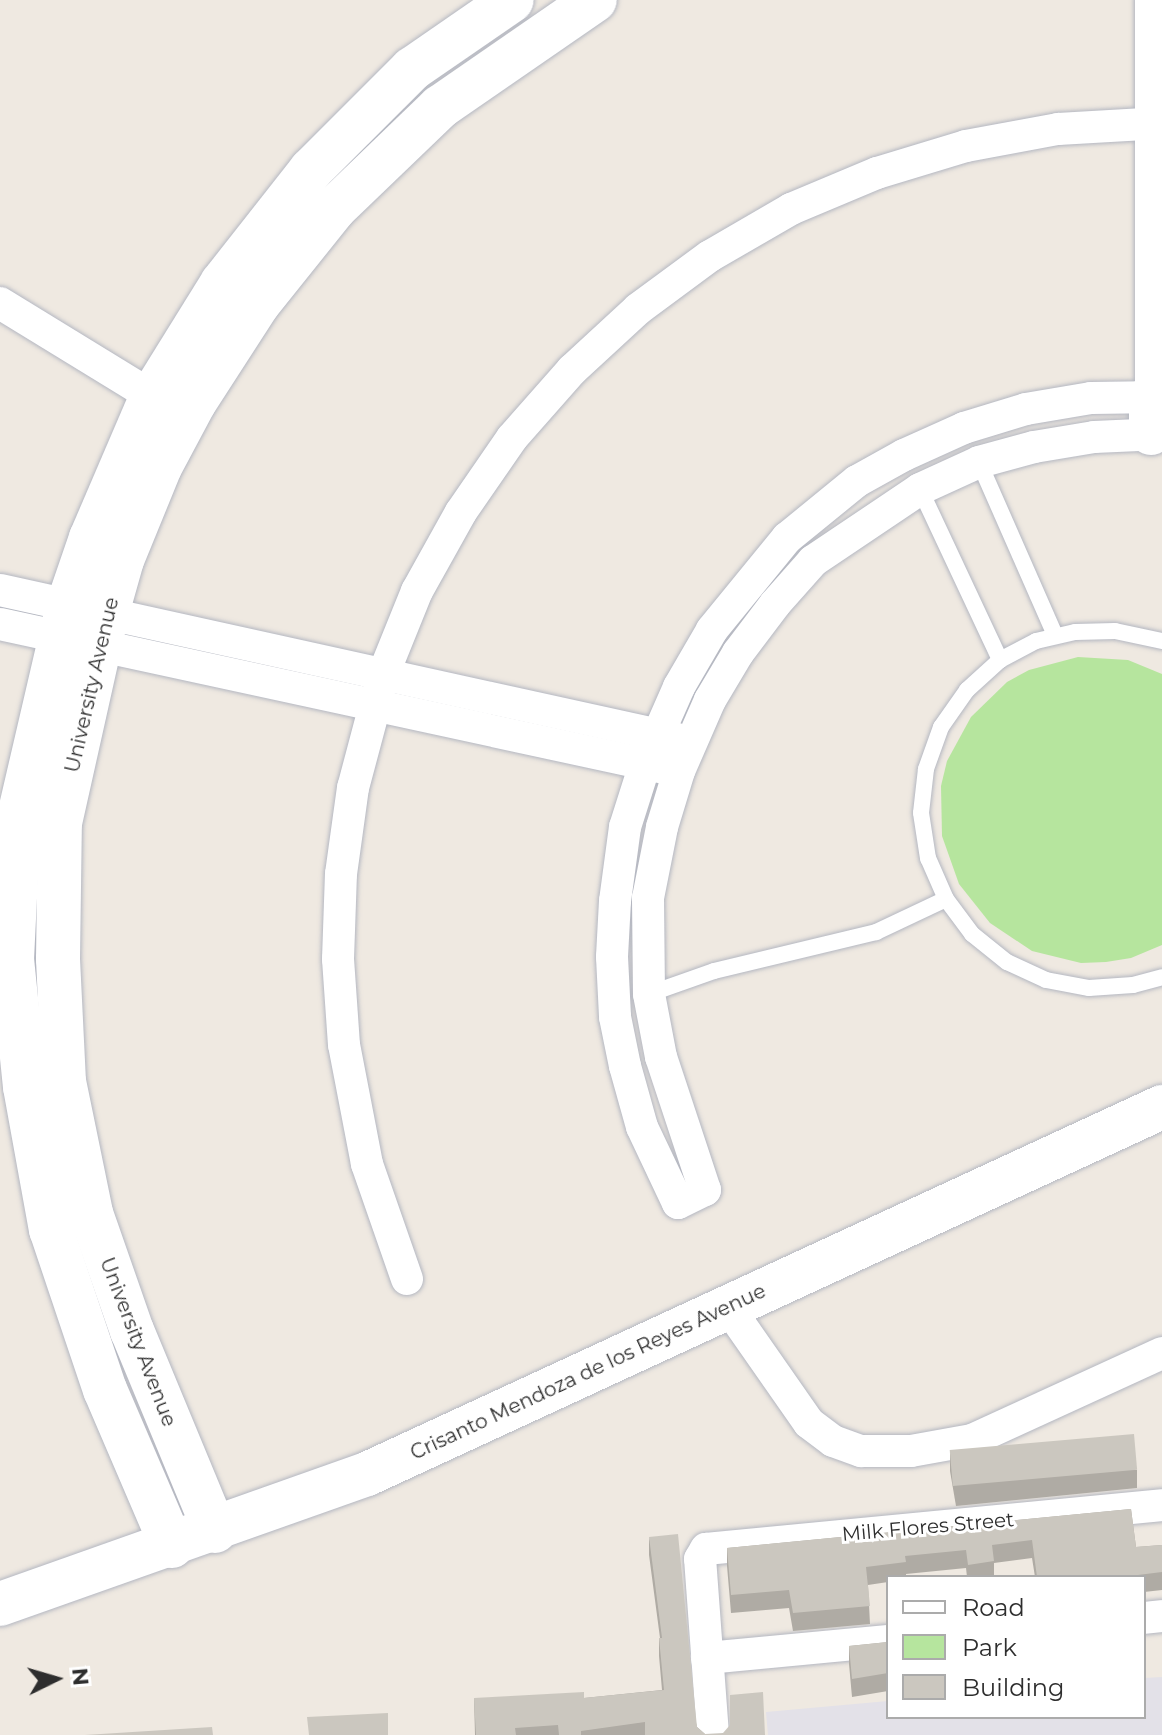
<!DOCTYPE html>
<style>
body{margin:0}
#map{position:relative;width:1162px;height:1735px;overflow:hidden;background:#efe9e1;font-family:Montserrat,sans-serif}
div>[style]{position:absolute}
.industrial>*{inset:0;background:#e3e1e8}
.green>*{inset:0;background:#b6e59e}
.roads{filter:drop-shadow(0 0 2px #b4b7c1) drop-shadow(0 0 2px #b4b7c1)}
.lane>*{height:16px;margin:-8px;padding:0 8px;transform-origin:8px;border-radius:8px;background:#fff}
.street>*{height:32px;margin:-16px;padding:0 16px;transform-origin:16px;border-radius:16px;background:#fff}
.secondary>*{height:44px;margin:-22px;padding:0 22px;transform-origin:22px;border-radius:22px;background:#fff}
.wall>*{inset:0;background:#afaba4}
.building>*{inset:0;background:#cbc7bf;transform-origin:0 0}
span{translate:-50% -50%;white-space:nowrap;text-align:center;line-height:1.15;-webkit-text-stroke:6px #fff;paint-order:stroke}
.street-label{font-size:20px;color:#2e2e2e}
.legend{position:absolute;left:886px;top:1575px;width:260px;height:144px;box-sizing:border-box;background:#fff;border:2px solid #ababab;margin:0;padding:10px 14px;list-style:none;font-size:24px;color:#2e2e2e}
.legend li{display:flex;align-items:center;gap:16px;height:40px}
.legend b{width:40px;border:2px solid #ababab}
.north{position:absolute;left:16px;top:1639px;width:80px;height:80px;-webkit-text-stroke:6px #fff;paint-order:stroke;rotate:85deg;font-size:22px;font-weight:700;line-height:32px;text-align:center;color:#2e2e2e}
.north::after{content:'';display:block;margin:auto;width:28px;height:36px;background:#2e2e2e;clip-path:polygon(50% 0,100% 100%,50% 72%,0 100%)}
</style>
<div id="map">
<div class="industrial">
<div style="clip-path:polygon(1162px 1677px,1162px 1735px,768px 1735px,766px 1712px,888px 1701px,888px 1717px,1144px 1717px,1144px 1678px)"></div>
</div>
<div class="green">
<div style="clip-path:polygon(1078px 657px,1128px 660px,1162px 674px,1162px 945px,1131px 958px,1106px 962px,1081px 963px,1032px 951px,990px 923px,959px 884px,942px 836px,941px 786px,947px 761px,971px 717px,1007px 682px,1029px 670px)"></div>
</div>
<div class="roads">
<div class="lane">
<div style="left:979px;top:462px;width:189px;rotate:66.3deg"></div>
<div style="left:920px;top:489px;width:189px;rotate:64.9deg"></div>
<div style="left:1162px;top:641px;width:48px;rotate:-168deg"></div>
<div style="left:1115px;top:631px;width:40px;rotate:178.6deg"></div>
<div style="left:1075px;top:632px;width:40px;rotate:167deg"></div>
<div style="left:1036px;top:641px;width:41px;rotate:152.2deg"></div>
<div style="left:1000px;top:660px;width:45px;rotate:137.7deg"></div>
<div style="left:967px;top:690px;width:45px;rotate:125.1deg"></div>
<div style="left:941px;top:727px;width:45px;rotate:109.7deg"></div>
<div style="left:926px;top:769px;width:44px;rotate:96.5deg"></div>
<div style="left:921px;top:813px;width:46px;rotate:81.2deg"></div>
<div style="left:928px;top:858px;width:45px;rotate:66.3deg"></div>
<div style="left:946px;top:899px;width:44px;rotate:53.4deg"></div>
<div style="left:972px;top:934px;width:45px;rotate:38.7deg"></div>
<div style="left:1007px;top:962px;width:43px;rotate:24.8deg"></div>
<div style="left:1046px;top:980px;width:44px;rotate:10.5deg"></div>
<div style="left:1089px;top:988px;width:44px;rotate:-3.9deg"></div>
<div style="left:1133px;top:985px;width:30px;rotate:-15deg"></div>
<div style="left:649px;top:994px;width:69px;rotate:-19.5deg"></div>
<div style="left:714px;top:971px;width:167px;rotate:-13.5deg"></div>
<div style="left:876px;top:932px;width:77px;rotate:-25.2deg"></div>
</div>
<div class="street">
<div style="left:0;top:303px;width:178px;rotate:31.5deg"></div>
<div style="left:1151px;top:396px;width:396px;rotate:-90deg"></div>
<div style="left:1162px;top:397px;width:71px;rotate:179.2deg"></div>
<div style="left:1091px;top:398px;width:66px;rotate:170.4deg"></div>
<div style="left:1026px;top:409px;width:65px;rotate:163deg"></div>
<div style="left:964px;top:428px;width:66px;rotate:155.8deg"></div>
<div style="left:904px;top:455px;width:54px;rotate:151deg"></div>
<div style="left:857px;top:481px;width:90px;rotate:140.8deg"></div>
<div style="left:787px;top:538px;width:119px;rotate:129.2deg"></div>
<div style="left:712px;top:630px;width:66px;rotate:120.1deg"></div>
<div style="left:679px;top:687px;width:84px;rotate:113.8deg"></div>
<div style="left:645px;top:764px;width:66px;rotate:107.6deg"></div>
<div style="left:625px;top:827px;width:75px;rotate:97.7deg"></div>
<div style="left:615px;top:901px;width:56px;rotate:93.1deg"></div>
<div style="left:612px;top:957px;width:60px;rotate:87.1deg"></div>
<div style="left:615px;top:1017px;width:50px;rotate:78.5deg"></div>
<div style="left:625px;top:1066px;width:63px;rotate:74.4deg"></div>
<div style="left:642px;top:1127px;width:84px;rotate:64.7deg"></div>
<div style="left:678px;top:1203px;width:30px;rotate:-26deg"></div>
<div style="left:705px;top:1190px;width:140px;rotate:-108.3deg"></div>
<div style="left:661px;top:1057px;width:64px;rotate:-100.8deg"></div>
<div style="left:649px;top:994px;width:96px;rotate:-90.6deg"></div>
<div style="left:648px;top:898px;width:72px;rotate:-78.8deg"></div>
<div style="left:662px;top:827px;width:59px;rotate:-73.1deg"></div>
<div style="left:679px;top:771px;width:77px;rotate:-66.4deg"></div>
<div style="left:710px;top:700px;width:55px;rotate:-59.2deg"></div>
<div style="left:738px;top:653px;width:61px;rotate:-52.9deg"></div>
<div style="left:775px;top:604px;width:57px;rotate:-48.5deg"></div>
<div style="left:813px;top:561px;width:129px;rotate:-33.9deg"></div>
<div style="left:920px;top:489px;width:65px;rotate:-24.6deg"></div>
<div style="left:979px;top:462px;width:57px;rotate:-15.3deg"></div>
<div style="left:1034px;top:447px;width:61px;rotate:-9.5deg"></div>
<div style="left:1094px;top:437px;width:68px;rotate:-2.5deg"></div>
<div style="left:0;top:590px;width:693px;rotate:12.41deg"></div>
<div style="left:0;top:624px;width:679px;rotate:12.24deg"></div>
<div style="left:407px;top:1279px;width:122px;rotate:-109.2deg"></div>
<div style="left:367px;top:1164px;width:121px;rotate:-100.9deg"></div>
<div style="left:344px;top:1045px;width:86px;rotate:-94deg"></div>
<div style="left:338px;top:959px;width:85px;rotate:-88deg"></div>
<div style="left:341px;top:874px;width:87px;rotate:-82.1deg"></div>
<div style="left:353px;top:788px;width:117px;rotate:-75.1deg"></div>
<div style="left:383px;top:675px;width:91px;rotate:-68deg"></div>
<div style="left:417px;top:591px;width:90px;rotate:-60.9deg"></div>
<div style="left:461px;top:512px;width:90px;rotate:-55.4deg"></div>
<div style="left:512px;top:438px;width:91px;rotate:-48.6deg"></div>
<div style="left:572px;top:370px;width:90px;rotate:-42.7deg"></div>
<div style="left:638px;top:309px;width:89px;rotate:-36.4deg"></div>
<div style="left:710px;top:256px;width:94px;rotate:-30.1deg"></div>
<div style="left:791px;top:209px;width:93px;rotate:-22.7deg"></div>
<div style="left:877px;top:173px;width:93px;rotate:-16.9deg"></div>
<div style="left:966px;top:146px;width:94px;rotate:-10.5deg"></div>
<div style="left:1058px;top:129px;width:104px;rotate:-3.3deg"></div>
<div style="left:728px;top:1307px;width:141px;rotate:55.1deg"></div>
<div style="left:809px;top:1423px;width:30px;rotate:37deg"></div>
<div style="left:833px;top:1441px;width:30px;rotate:20deg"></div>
<div style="left:861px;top:1451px;width:50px"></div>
<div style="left:911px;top:1451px;width:62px;rotate:-10.2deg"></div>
<div style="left:972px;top:1440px;width:209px;rotate:-24.6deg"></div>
<div style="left:1144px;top:1618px;width:18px;rotate:-6deg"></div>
<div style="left:707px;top:1658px;width:182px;rotate:-5.4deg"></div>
<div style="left:713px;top:1735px;width:176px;rotate:-94.2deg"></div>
<div style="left:700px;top:1559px;width:12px;rotate:-59deg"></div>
<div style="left:706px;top:1549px;width:458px;rotate:-5.5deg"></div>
</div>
<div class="secondary">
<div style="left:1151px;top:396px;width:37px;rotate:90deg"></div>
<div style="left:215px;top:1531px;width:217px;rotate:-112.5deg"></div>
<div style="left:132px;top:1331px;width:125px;rotate:-109.2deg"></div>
<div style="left:91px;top:1213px;width:134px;rotate:-101.6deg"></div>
<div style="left:64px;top:1082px;width:123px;rotate:-92.8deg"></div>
<div style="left:58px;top:959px;width:136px;rotate:-89.2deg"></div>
<div style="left:60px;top:823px;width:215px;rotate:-77.4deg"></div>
<div style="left:107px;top:613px;width:55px;rotate:-74.2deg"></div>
<div style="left:122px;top:560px;width:100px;rotate:-67.8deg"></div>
<div style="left:160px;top:467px;width:72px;rotate:-62deg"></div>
<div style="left:194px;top:403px;width:118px;rotate:-57.1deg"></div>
<div style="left:258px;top:304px;width:122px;rotate:-51.3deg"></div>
<div style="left:334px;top:209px;width:147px;rotate:-43.9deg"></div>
<div style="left:440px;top:107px;width:188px;rotate:-34.6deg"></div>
<div style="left:172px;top:1546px;width:170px;rotate:-113.2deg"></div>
<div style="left:105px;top:1390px;width:169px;rotate:-108.6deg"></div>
<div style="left:51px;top:1230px;width:145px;rotate:-100.3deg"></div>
<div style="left:25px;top:1087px;width:129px;rotate:-95.8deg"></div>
<div style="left:12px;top:959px;width:143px;rotate:-87.2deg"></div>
<div style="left:19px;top:816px;width:217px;rotate:-76.9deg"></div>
<div style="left:68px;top:605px;width:71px;rotate:-71.1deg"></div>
<div style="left:91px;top:538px;width:155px;rotate:-66.8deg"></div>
<div style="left:152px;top:396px;width:133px;rotate:-58.2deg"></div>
<div style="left:222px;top:283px;width:144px;rotate:-51.8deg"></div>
<div style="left:311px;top:170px;width:143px;rotate:-45deg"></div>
<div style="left:412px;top:69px;width:121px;rotate:-34.6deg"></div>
<div style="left:0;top:1604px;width:389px;rotate:-19.5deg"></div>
<div style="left:367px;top:1474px;width:876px;rotate:-24.78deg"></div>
</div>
</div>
<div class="wall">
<div style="clip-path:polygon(950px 1454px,1137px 1470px,1137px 1488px,956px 1506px,950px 1471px)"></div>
<div style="clip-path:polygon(1131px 1509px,1136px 1547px,1162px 1545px,1162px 1590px,1144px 1592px,1144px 1577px,1035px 1577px,1032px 1558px,994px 1563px,994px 1577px,967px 1577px,966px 1568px,906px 1574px,906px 1577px,888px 1577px,888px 1582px,868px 1585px,870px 1624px,793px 1631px,789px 1608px,731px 1613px,727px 1566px,727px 1548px)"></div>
<div style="clip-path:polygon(649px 1537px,697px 1727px,705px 1734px,765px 1735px,475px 1735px,474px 1698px,584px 1698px,662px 1690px,659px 1656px,659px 1638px,660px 1638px,649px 1555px)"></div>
<div style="clip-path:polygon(888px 1642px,888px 1691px,852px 1697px,849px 1664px,849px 1646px)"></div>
</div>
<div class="building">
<div style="left:1134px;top:1434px;width:36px;height:185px;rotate:85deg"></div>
<div style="clip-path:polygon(1131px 1509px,1136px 1547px,1162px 1545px,1162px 1572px,1122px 1577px,1037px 1577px,1032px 1540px,992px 1545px,994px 1561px,968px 1565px,966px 1550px,905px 1556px,906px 1562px,866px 1567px,870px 1606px,793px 1613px,789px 1590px,731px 1595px,727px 1548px)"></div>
<div style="clip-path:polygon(678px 1534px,697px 1727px,705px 1734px,723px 1733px,730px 1725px,730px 1695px,763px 1692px,765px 1735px,645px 1735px,645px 1722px,581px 1731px,581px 1735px,559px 1735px,558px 1725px,515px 1728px,516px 1735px,476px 1735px,474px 1698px,584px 1692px,584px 1698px,664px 1690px,659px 1638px,662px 1638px,649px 1537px)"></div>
<div style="clip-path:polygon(888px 1642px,888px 1673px,852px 1679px,849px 1646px)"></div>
<div style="clip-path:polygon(388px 1713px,388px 1735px,309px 1735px,307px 1717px)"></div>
<div style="clip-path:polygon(212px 1727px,213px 1735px,85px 1735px)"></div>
</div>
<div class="street-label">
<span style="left:92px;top:685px;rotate:-77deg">University Avenue</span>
<span style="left:138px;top:1342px;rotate:69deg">University Avenue</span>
<span style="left:588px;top:1372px;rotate:-25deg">Crisanto Mendoza de los Reyes Avenue</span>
<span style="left:928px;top:1527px;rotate:-5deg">Milk Flores Street</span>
</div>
<ul class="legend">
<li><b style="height:10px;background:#fff"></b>Road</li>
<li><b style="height:22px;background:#b6e59e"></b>Park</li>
<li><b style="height:22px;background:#cbc7bf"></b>Building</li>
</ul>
<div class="north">N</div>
</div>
